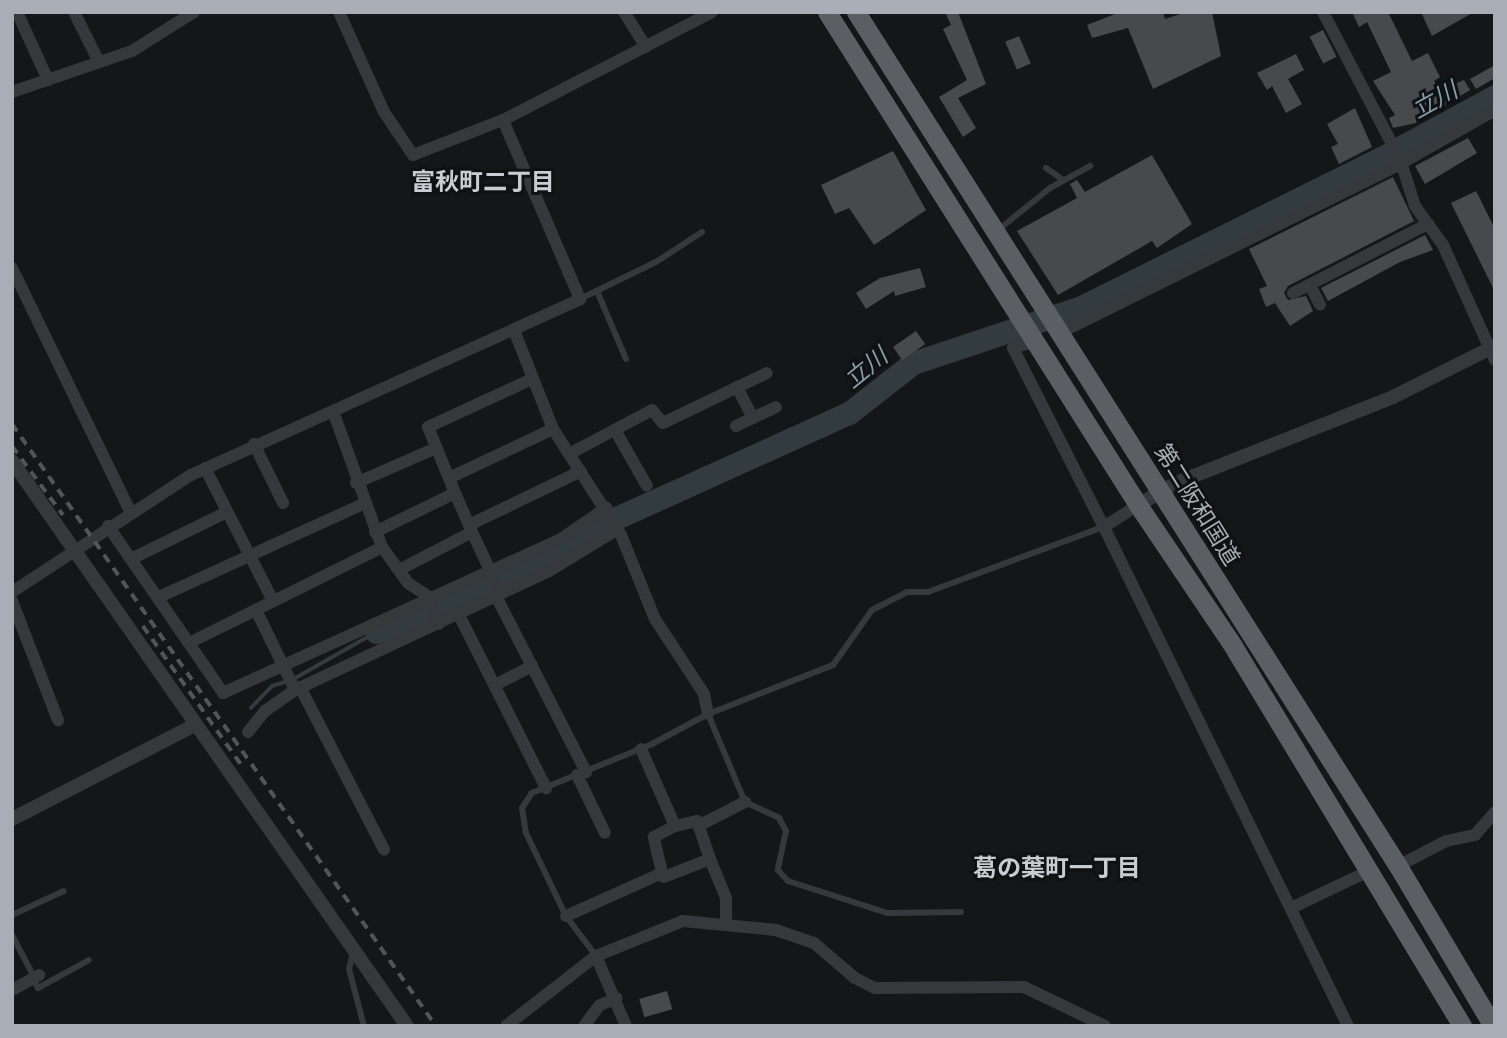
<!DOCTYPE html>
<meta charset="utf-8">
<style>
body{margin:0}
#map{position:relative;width:1507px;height:1038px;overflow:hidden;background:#151617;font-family:"Exo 2","Noto Sans JP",sans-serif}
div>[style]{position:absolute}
.stream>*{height:3.5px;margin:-1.75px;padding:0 1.75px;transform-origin:1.75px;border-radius:1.75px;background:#323b40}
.river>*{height:23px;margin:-11.5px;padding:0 11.5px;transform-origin:11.5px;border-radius:11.5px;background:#323b40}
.building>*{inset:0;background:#48494c;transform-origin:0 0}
.service>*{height:6px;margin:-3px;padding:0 3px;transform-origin:3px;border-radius:3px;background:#37383c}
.minor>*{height:12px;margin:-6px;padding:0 6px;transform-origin:6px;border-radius:6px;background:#37383c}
.tertiary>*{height:14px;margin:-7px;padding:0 7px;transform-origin:7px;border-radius:7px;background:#37383c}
.trunk>*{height:19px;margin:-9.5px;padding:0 9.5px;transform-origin:9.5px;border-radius:9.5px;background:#5b5e63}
.rail>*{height:3.5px;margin-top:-1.75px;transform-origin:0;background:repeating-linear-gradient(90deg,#525458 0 9px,transparent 0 16px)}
span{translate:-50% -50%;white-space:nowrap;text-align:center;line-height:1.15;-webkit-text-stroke:6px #101112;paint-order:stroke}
.street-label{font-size:23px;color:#a9aeb6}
.water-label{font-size:24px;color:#849ead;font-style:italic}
.neighbourhood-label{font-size:24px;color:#c9cdd2;font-weight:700}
.frame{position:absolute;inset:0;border:14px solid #a9aeb6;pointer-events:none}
</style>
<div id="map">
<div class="stream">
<div style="left:251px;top:708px;width:30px;rotate:-46deg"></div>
<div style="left:272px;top:686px;width:21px;rotate:-17deg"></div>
<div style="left:292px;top:680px;width:97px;rotate:-29.7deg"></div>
</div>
<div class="river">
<div style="left:1399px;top:148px;width:109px;rotate:-28.4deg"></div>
<div style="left:376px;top:632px;width:81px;rotate:-20.9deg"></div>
<div style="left:452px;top:603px;width:146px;rotate:-25.5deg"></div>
<div style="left:584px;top:540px;width:37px;rotate:-35deg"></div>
<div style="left:614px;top:519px;width:258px;rotate:-24.3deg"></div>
<div style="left:849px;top:413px;width:81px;rotate:-38deg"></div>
<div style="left:913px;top:363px;width:177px;rotate:-18.4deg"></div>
<div style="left:1081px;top:307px;width:346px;rotate:-26.4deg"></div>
</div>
<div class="building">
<div style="clip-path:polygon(945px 12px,958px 12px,986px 84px,958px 98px,976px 128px,963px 137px,939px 97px,967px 80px,943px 29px,951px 25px)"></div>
<div style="clip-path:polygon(1120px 12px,1163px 12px,1165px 19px,1186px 12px,1212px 12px,1221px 56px,1153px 89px,1128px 28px,1092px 38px,1087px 25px)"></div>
<div style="clip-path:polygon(1352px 12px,1388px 12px,1412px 61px,1428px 53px,1440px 77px,1434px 81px,1440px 90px,1464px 80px,1470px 90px,1416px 123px,1393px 128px,1389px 118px,1395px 115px,1373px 81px,1391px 72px,1367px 22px,1359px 27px)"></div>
<div style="clip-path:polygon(1421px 12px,1474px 12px,1432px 36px)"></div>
<div style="left:1323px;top:30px;width:30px;height:15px;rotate:63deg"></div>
<div style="left:1019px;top:36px;width:30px;height:15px;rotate:67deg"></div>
<div style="clip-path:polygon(1296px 54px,1304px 70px,1288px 79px,1302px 104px,1286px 113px,1272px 86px,1267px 90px,1257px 73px)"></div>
<div style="clip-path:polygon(1495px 65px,1495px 78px,1476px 89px,1470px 79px)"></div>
<div style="clip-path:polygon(1355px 108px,1372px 147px,1339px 164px,1331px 147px,1338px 144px,1327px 124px)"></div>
<div style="clip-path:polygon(1468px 138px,1477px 153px,1425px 184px,1415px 166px)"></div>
<div style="clip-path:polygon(893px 151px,926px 210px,874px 245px,849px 208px,835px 214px,821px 185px)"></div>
<div style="clip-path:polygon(1152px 155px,1192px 224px,1157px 248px,1152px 241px,1058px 295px,1017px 231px,1077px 198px,1070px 184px,1077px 180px,1085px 192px)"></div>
<div style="clip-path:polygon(1393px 177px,1414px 221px,1288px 286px,1284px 293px,1288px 300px,1306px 296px,1313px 311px,1290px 326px,1275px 303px,1266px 307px,1259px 289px,1267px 286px,1249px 249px)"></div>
<div style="clip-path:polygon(1476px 191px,1495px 229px,1495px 292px,1451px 203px)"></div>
<div style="clip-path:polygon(1425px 235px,1433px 250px,1400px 262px,1328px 301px,1321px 288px)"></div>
<div style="clip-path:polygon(920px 268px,926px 287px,895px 296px,894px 291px,866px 309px,856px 293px,880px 278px)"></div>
<div style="left:916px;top:331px;width:16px;height:28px;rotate:55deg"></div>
<div style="left:667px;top:991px;width:19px;height:29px;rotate:74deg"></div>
</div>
<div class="service">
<div style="left:1046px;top:168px;width:21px;rotate:35deg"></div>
<div style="left:997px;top:231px;width:68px;rotate:-39.1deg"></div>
<div style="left:1050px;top:188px;width:46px;rotate:-28.8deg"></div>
<div style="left:597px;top:291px;width:74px;rotate:66.9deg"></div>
<div style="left:580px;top:299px;width:85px;rotate:-26deg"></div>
<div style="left:656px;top:262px;width:55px;rotate:-33.1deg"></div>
<div style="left:708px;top:714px;width:95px;rotate:67.2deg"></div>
<div style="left:745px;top:802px;width:38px;rotate:25deg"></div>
<div style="left:779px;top:818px;width:15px;rotate:62deg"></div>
<div style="left:786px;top:831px;width:40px;rotate:102deg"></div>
<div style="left:778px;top:870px;width:15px;rotate:48deg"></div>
<div style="left:788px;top:881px;width:104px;rotate:17.9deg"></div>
<div style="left:887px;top:913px;width:74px;rotate:-0.8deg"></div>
<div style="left:586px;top:771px;width:71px;rotate:-22.2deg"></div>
<div style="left:652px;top:744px;width:64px;rotate:-28.2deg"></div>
<div style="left:708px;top:714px;width:134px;rotate:-21.4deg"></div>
<div style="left:833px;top:665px;width:67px;rotate:-54.7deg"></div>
<div style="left:872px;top:610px;width:39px;rotate:-27deg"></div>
<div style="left:907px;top:592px;width:21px"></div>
<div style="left:928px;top:592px;width:187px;rotate:-20.4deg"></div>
<div style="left:576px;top:775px;width:48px;rotate:157.8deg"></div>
<div style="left:532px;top:793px;width:18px;rotate:124deg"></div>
<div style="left:522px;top:808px;width:25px;rotate:81deg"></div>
<div style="left:526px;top:833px;width:92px;rotate:64.3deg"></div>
<div style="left:566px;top:916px;width:50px;rotate:53.1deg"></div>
<div style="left:12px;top:915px;width:57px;rotate:-24.8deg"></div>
<div style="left:12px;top:935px;width:47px;rotate:62.4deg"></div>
<div style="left:353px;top:953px;width:16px;rotate:104deg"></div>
<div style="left:349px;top:969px;width:59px;rotate:75.3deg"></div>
<div style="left:33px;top:979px;width:10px;rotate:61deg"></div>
<div style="left:38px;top:988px;width:58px;rotate:-28.8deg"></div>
</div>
<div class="minor">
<div style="left:17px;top:12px;width:75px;rotate:65.5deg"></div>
<div style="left:74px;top:12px;width:56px;rotate:63.4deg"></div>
<div style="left:339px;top:12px;width:110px;rotate:65.8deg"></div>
<div style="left:384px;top:112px;width:52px;rotate:56deg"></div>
<div style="left:413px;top:155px;width:97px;rotate:-21.3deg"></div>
<div style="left:624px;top:12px;width:41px;rotate:57.8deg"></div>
<div style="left:1323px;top:12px;width:166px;rotate:62.4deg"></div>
<div style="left:1400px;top:159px;width:49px;rotate:72.3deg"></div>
<div style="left:1415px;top:206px;width:48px;rotate:54.3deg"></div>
<div style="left:1443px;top:245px;width:126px;rotate:65.7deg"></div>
<div style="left:12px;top:92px;width:127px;rotate:-18.9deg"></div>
<div style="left:132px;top:51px;width:73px;rotate:-32.2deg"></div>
<div style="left:12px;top:268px;width:270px;rotate:64.1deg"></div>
<div style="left:1310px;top:285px;width:22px;rotate:63deg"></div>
<div style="left:1293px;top:293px;width:152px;rotate:-27.1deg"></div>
<div style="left:514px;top:330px;width:106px;rotate:68.5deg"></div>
<div style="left:553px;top:429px;width:126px;rotate:57.3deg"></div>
<div style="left:621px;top:535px;width:91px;rotate:68deg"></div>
<div style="left:655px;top:619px;width:90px;rotate:56.8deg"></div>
<div style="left:704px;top:694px;width:20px;rotate:79deg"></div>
<div style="left:1060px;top:333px;width:380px;rotate:-26.4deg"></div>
<div style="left:1400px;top:164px;width:109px;rotate:-29.6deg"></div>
<div style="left:1037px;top:341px;width:25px;rotate:164deg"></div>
<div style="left:1013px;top:348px;width:201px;rotate:63.1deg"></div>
<div style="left:737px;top:387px;width:35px;rotate:63deg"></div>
<div style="left:333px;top:411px;width:145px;rotate:70.2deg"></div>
<div style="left:382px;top:547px;width:44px;rotate:54.2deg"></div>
<div style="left:408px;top:583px;width:27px;rotate:33deg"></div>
<div style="left:431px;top:598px;width:143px;rotate:-24.4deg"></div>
<div style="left:561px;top:539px;width:55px;rotate:-34.6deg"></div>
<div style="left:736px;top:426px;width:44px;rotate:-25.4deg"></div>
<div style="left:615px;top:430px;width:64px;rotate:60.3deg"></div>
<div style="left:254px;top:444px;width:66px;rotate:63.8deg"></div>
<div style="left:569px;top:454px;width:94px;rotate:-27.9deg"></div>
<div style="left:652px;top:410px;width:17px;rotate:50deg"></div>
<div style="left:663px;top:423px;width:115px;rotate:-25.7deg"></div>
<div style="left:205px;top:468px;width:149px;rotate:62.9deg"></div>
<div style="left:449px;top:478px;width:115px;rotate:-25.2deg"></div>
<div style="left:356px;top:483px;width:87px;rotate:-23.6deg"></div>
<div style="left:455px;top:493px;width:71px;rotate:-112.2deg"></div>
<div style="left:428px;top:427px;width:115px;rotate:-24.8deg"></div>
<div style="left:1138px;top:505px;width:40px;rotate:147.1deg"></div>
<div style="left:1104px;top:527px;width:555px;rotate:63.94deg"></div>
<div style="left:469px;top:525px;width:124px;rotate:-25.7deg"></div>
<div style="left:108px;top:526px;width:203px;rotate:55.4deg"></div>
<div style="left:223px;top:693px;width:229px;rotate:-24.5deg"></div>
<div style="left:375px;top:532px;width:89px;rotate:-26deg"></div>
<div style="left:455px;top:493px;width:43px;rotate:66.4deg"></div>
<div style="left:131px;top:559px;width:107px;rotate:-26.1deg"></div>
<div style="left:399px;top:570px;width:82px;rotate:-27.5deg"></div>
<div style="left:472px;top:532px;width:68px;rotate:64.9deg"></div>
<div style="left:12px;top:592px;width:214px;rotate:-33.2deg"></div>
<div style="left:191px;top:475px;width:427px;rotate:-24.3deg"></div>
<div style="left:580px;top:299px;width:195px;rotate:-113.3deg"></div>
<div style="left:503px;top:120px;width:235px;rotate:-27.3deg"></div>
<div style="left:496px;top:596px;width:198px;rotate:62.9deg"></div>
<div style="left:159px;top:597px;width:224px;rotate:-24.5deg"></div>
<div style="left:428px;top:599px;width:27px;rotate:66deg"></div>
<div style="left:12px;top:601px;width:128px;rotate:68.9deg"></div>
<div style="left:256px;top:610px;width:89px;rotate:64deg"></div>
<div style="left:295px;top:690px;width:280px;rotate:-25.1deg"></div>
<div style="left:549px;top:571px;width:81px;rotate:-31.3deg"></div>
<div style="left:459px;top:615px;width:194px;rotate:63.3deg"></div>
<div style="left:191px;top:642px;width:213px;rotate:-26.4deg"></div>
<div style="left:495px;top:685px;width:42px;rotate:-27.2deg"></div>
<div style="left:300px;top:687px;width:183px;rotate:62.7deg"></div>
<div style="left:248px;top:732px;width:27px;rotate:-51deg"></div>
<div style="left:265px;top:711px;width:37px;rotate:-35deg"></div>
<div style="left:577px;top:775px;width:64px;rotate:64.2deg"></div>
<div style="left:698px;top:826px;width:53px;rotate:-27.1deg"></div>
<div style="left:710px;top:859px;width:42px;rotate:67.7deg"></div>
<div style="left:726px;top:898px;width:27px;rotate:90deg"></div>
<div style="left:1398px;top:866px;width:54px;rotate:-27.5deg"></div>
<div style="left:1446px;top:841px;width:30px;rotate:-12deg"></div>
<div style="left:1475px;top:835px;width:30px;rotate:-49deg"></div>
<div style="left:662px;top:873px;width:4px;rotate:63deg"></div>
<div style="left:664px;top:877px;width:49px;rotate:-21.4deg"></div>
<div style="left:710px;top:859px;width:40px;rotate:-108.9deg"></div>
<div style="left:697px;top:821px;width:23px;rotate:167deg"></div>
<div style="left:1291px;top:908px;width:86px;rotate:-25.4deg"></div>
<div style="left:566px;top:916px;width:105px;rotate:-24.1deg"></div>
<div style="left:662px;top:873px;width:37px;rotate:-103deg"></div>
<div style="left:654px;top:837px;width:24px;rotate:-28deg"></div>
<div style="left:675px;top:826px;width:84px;rotate:-113.8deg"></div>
<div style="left:596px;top:956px;width:76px;rotate:66.8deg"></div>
<div style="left:12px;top:990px;width:31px;rotate:-29deg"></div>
<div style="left:506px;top:1026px;width:114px;rotate:-37.9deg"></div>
<div style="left:596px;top:956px;width:94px;rotate:-21.9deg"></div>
<div style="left:683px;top:921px;width:93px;rotate:5.5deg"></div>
<div style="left:776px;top:930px;width:40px;rotate:18.9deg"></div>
<div style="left:814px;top:943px;width:54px;rotate:40.5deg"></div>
<div style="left:855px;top:978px;width:22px;rotate:27deg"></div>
<div style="left:875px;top:988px;width:149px;rotate:-0.4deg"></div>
<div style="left:1024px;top:987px;width:90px;rotate:25.7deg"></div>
<div style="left:584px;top:1026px;width:26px;rotate:-53deg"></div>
<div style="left:600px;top:1005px;width:18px;rotate:-22deg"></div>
</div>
<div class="tertiary">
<div style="left:12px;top:461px;width:689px;rotate:55.04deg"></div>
<div style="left:1138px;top:505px;width:44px;rotate:-30.1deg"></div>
<div style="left:1176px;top:483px;width:233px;rotate:-21.6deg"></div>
<div style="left:1393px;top:397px;width:114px;rotate:-26.6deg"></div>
<div style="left:12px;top:819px;width:206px;rotate:-27.2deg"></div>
</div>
<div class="trunk">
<div style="left:827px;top:12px;width:583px;rotate:57.75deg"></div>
<div style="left:1138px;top:505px;width:170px;rotate:56deg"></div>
<div style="left:1233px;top:646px;width:444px;rotate:58.9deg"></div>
<div style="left:856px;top:12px;width:1011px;rotate:57.6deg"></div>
<div style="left:1398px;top:866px;width:186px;rotate:59.3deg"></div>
</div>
<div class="rail">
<div style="left:12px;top:424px;width:736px;rotate:54.84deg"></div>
<div style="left:12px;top:446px;width:86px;rotate:53.5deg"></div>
<div style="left:143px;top:626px;width:171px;rotate:54.7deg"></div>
</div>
<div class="street-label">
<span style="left:1198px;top:504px;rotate:58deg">第二阪和国道</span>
</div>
<div class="water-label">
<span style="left:1434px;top:99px;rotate:-29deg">立川</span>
<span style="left:865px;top:367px;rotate:-39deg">立川</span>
</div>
<div class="neighbourhood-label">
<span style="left:483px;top:181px">富秋町二丁目</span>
<span style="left:1057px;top:867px">葛の葉町一丁目</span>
</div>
<div class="frame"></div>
</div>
